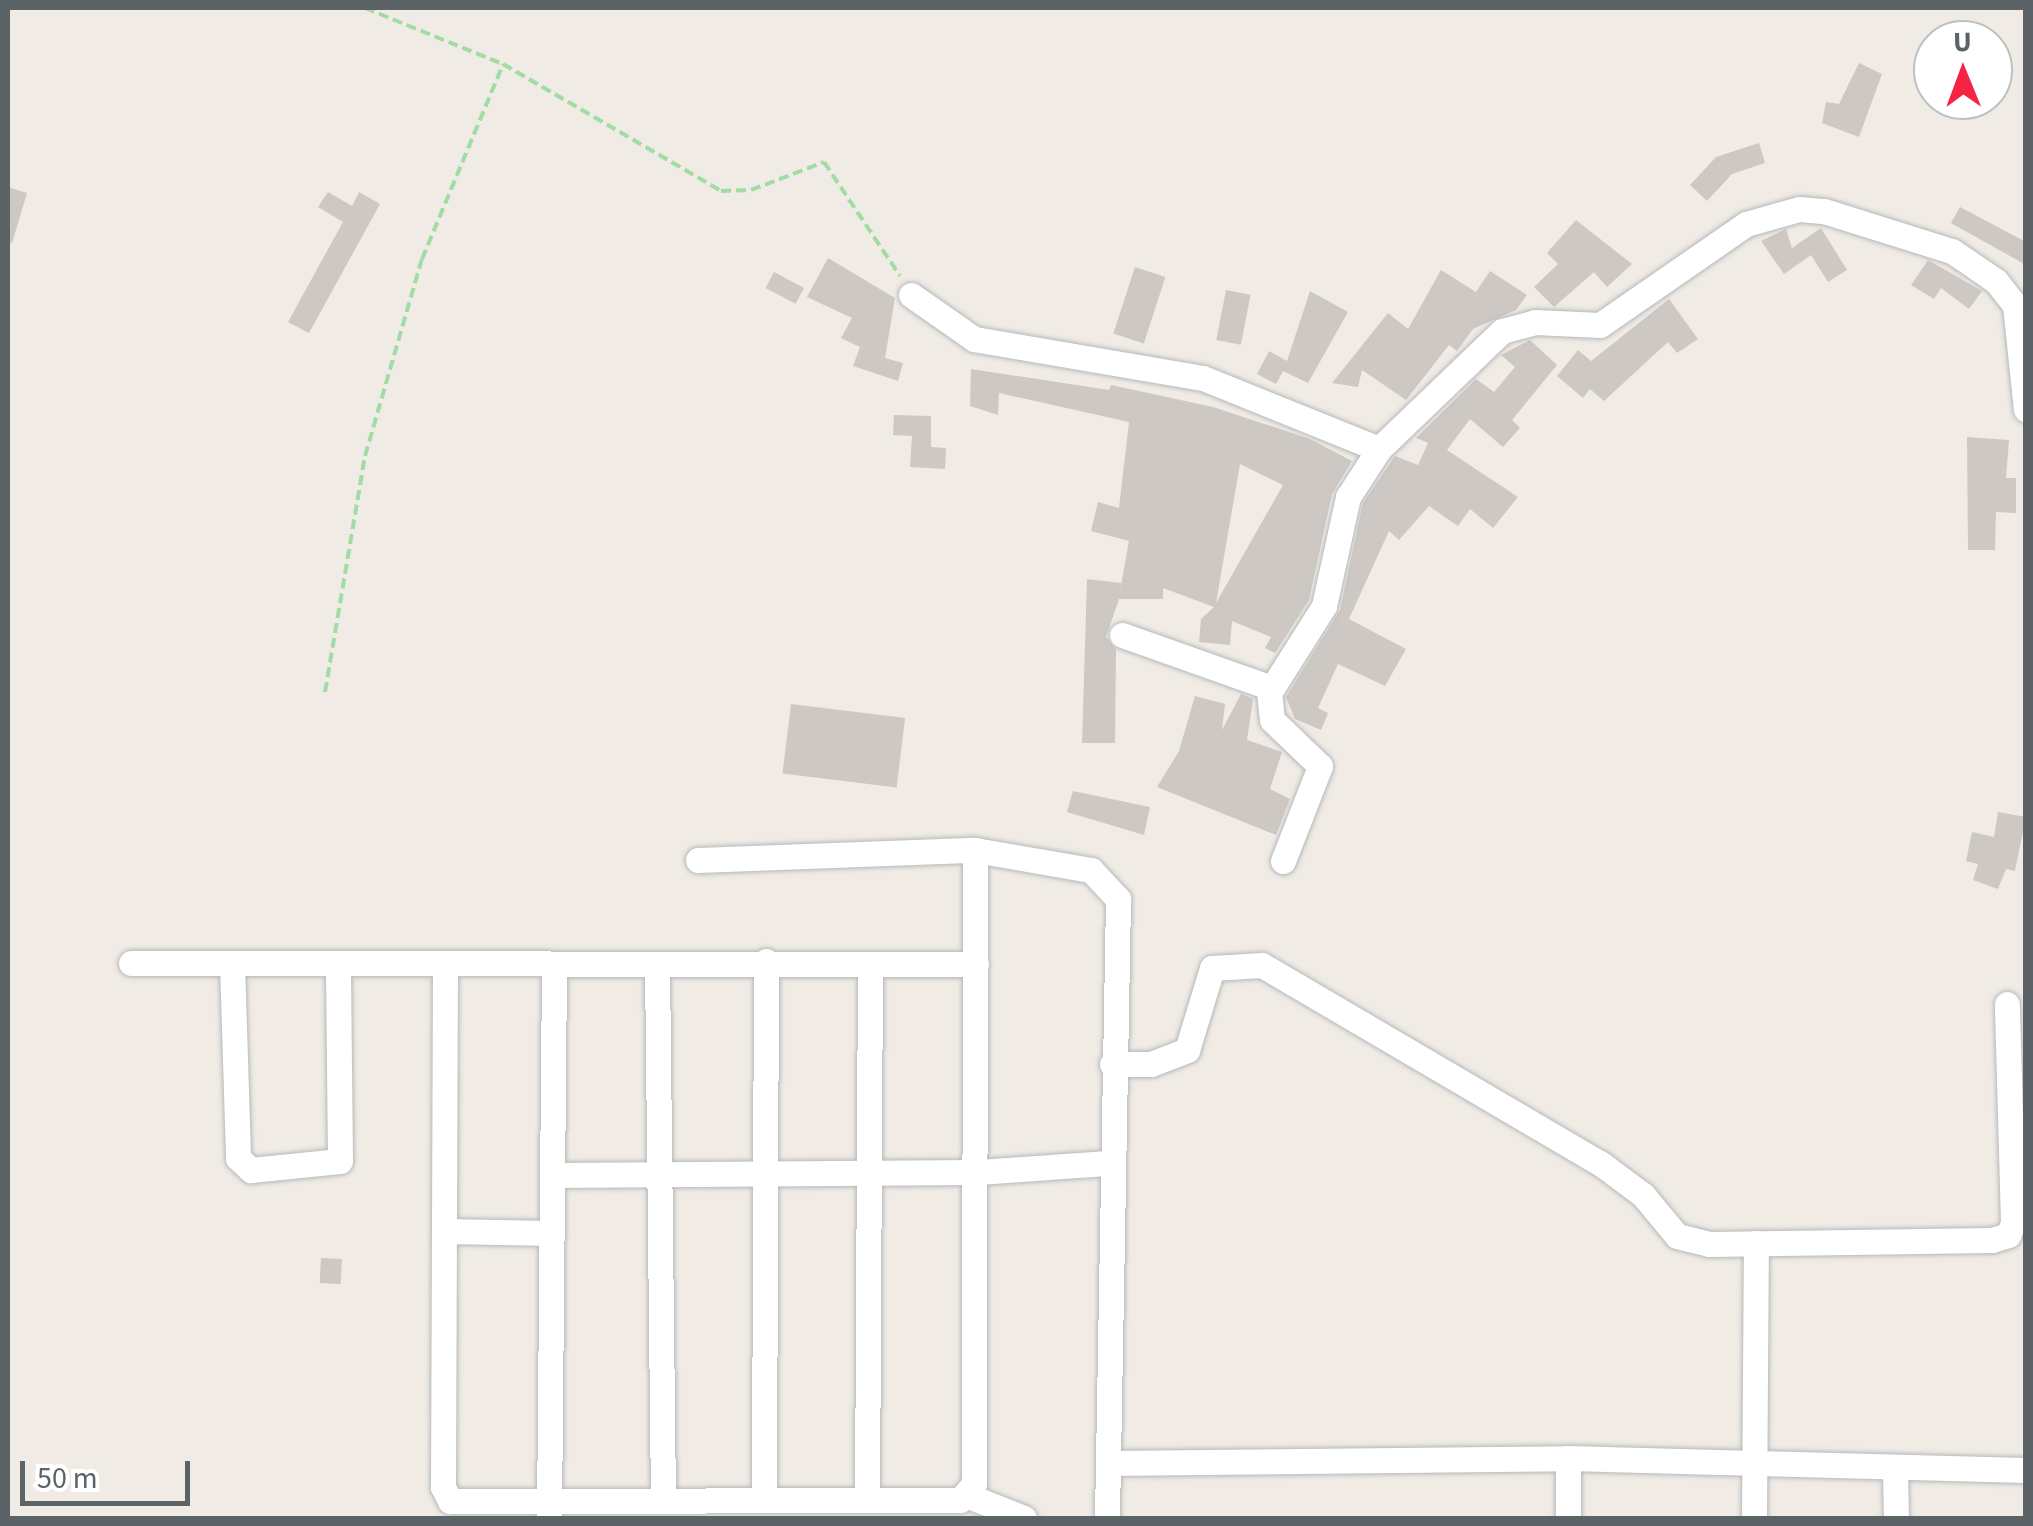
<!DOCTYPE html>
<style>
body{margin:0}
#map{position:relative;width:2033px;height:1526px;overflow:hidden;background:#f0ebe4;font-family:"Source Sans 3",sans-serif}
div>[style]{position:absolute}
.building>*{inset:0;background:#cdc8c3;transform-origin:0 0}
.path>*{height:4px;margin-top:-2px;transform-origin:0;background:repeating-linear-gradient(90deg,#a1dca3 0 10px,transparent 0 15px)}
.roads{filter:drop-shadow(0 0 2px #b5b9bc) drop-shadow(0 0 2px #b5b9bc)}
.minor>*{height:25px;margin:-12.5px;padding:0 12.5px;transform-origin:12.5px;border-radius:12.5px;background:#fff}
span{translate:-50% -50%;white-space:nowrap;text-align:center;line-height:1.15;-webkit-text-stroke:8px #fff;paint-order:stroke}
.frame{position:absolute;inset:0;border:10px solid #5c6366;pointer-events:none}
.north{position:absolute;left:1913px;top:20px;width:100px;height:100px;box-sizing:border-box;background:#fff;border:2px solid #bec1c2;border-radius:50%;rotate:359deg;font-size:28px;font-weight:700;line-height:40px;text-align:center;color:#5c6366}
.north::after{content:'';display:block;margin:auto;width:35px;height:45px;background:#f62444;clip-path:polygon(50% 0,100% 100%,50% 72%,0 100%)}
.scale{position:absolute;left:20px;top:1461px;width:170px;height:45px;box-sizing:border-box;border:5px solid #5c6366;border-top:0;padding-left:12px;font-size:30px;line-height:35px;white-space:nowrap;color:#5c6366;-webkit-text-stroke:8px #fff;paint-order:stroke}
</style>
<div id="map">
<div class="building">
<div style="clip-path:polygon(1859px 63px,1882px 74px,1859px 137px,1822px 123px,1826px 102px,1839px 104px)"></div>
<div style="clip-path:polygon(1759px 143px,1765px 163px,1732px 174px,1707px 201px,1690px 185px,1716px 157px)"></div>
<div style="clip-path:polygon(8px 187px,27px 193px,12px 243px,8px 242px)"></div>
<div style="clip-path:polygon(328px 192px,352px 206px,359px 192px,380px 204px,309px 333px,288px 322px,343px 222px,318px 207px)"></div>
<div style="clip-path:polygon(1960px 207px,2026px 242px,2026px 265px,1951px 223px)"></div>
<div style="clip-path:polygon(1576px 220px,1632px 264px,1607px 287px,1594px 272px,1554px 307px,1534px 287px,1558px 264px,1547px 253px)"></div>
<div style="clip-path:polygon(1821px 228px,1847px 270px,1828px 282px,1811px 255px,1784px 274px,1761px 241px,1786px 229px,1792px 248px)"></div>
<div style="clip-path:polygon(828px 258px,895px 298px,885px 358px,903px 363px,898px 381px,853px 366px,860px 347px,841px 338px,852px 318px,807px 297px)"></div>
<div style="clip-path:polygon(1928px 260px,1982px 291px,1969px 309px,1941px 288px,1934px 299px,1911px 285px)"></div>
<div style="left:1135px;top:267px;width:32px;height:70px;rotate:18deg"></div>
<div style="clip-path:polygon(1441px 270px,1476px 292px,1490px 271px,1527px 295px,1516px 310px,1473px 329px,1457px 351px,1449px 345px,1406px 400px,1362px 370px,1358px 387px,1332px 383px,1388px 313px,1408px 329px)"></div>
<div style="left:774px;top:272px;width:34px;height:18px;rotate:28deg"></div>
<div style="left:1226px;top:290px;width:25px;height:51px;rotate:11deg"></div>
<div style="clip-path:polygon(1310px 291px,1348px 312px,1308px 383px,1283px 371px,1276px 384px,1257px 374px,1269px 351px,1287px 361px)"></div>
<div style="clip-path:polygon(1669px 299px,1698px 339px,1677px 353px,1668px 342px,1604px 401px,1590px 389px,1583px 398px,1557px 376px,1578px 350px,1591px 361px)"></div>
<div style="clip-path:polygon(1530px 340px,1557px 365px,1512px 420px,1520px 428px,1503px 447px,1470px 419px,1447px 450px,1518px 497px,1493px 528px,1470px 509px,1458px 526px,1429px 506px,1399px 540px,1389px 531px,1349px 619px,1406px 649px,1385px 686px,1338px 664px,1318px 708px,1328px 713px,1321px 730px,1295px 719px,1286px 697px,1340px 610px,1363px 503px,1395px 456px,1418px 465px,1428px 443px,1416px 438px,1476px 379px,1494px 392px,1515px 367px,1501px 355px)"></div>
<div style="clip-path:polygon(evenodd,971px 369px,1109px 390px,1111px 385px,1213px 407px,1310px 439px,1352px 461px,1332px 494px,1309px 600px,1275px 653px,1265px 648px,1271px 637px,1232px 621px,1230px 645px,1199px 642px,1201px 619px,1214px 607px,1163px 588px,1163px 599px,1119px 599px,1106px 637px,1116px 650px,1115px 743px,1082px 743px,1087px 579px,1121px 583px,1120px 591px,1129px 541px,1091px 531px,1098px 502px,1119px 508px,1129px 422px,999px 393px,998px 415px,970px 406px,971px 369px,1240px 464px,1283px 485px,1216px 603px,1240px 464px)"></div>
<div style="clip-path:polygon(894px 415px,931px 416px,931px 447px,946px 448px,945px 469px,910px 467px,912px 436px,893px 435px)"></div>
<div style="clip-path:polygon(1967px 437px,2009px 440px,2006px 478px,2016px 478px,2016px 513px,1996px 512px,1995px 550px,1968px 550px)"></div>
<div style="clip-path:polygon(1241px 694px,1253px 699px,1247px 740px,1282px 752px,1270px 789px,1290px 799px,1276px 835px,1157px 787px,1179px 751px,1195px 696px,1225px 704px,1222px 730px)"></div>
<div style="left:791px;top:704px;width:115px;height:70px;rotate:7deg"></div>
<div style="clip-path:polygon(1073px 791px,1150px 807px,1144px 835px,1067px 812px)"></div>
<div style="clip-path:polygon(1998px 812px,2026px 817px,2015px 871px,2006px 869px,1998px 889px,1973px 880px,1978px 864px,1966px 861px,1972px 832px,1994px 837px)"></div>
<div style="left:321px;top:1258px;width:21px;height:25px;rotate:3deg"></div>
</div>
<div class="path">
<div style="left:365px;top:8px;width:149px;rotate:22.1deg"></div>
<div style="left:503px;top:64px;width:252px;rotate:30.2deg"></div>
<div style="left:721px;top:191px;width:30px;rotate:-2deg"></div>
<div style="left:751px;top:190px;width:78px;rotate:-21deg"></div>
<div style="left:824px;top:162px;width:137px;rotate:56.3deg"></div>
<div style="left:325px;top:692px;width:239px;rotate:-80.4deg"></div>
<div style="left:365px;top:456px;width:205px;rotate:-73.9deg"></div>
<div style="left:422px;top:259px;width:211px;rotate:-67.4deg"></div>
</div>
<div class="roads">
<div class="minor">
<div style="left:911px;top:295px;width:77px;rotate:34.9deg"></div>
<div style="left:974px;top:339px;width:232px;rotate:9.7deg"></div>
<div style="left:1203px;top:378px;width:190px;rotate:22deg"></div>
<div style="left:1379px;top:449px;width:170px;rotate:-43.8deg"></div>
<div style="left:1502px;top:331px;width:34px;rotate:-15deg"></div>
<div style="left:1535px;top:322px;width:65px;rotate:2.6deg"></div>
<div style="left:1600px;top:325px;width:178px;rotate:-34.7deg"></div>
<div style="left:1746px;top:224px;width:55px;rotate:-15.8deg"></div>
<div style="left:1799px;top:209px;width:25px;rotate:5deg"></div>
<div style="left:1824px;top:211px;width:134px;rotate:17.4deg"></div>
<div style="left:1952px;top:251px;width:53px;rotate:34.3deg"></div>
<div style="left:1996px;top:281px;width:31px;rotate:52deg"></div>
<div style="left:2015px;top:305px;width:105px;rotate:84deg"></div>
<div style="left:1122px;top:635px;width:159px;rotate:19.5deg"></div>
<div style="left:698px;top:860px;width:277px;rotate:-2.1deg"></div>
<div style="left:975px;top:850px;width:118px;rotate:9.8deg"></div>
<div style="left:1091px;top:870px;width:40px;rotate:47deg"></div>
<div style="left:1118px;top:899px;width:619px;rotate:91.02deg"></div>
<div style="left:1283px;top:861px;width:102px;rotate:-68.7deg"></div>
<div style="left:1320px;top:766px;width:66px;rotate:-136.2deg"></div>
<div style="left:1272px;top:720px;width:27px;rotate:-96deg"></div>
<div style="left:1269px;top:693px;width:103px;rotate:-57.7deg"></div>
<div style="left:1324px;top:606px;width:112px;rotate:-77.6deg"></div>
<div style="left:1348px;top:497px;width:57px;rotate:-57.1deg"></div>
<div style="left:131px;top:963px;width:845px;rotate:0.07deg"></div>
<div style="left:232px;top:964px;width:194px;rotate:88.2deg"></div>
<div style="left:238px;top:1158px;width:18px;rotate:43deg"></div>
<div style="left:251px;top:1170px;width:89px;rotate:-5.8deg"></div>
<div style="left:340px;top:1161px;width:196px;rotate:-90.6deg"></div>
<div style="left:657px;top:964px;width:534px;rotate:89.36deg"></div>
<div style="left:445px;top:965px;width:522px;rotate:90.22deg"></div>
<div style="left:443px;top:1487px;width:16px;rotate:63deg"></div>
<div style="left:450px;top:1501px;width:510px;rotate:-0.11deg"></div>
<div style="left:960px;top:1500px;width:21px;rotate:-49deg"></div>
<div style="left:974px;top:1484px;width:634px;rotate:-89.91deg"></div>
<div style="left:1112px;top:1064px;width:39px"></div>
<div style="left:1151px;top:1064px;width:39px;rotate:-21deg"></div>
<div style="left:1187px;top:1050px;width:86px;rotate:-73deg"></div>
<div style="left:1212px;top:968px;width:50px;rotate:-3.4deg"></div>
<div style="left:1262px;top:965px;width:392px;rotate:30.4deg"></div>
<div style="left:1600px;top:1163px;width:54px;rotate:36.7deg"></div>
<div style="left:1643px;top:1195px;width:53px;rotate:50.3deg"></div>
<div style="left:1677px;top:1236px;width:33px;rotate:14deg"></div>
<div style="left:1709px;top:1244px;width:283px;rotate:-0.8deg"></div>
<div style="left:1992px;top:1240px;width:17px;rotate:-17deg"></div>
<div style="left:2008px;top:1235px;width:13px;rotate:-67deg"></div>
<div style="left:2013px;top:1223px;width:219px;rotate:-91.6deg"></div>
<div style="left:552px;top:1175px;width:426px;rotate:-0.4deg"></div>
<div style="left:978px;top:1172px;width:130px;rotate:-4deg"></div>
<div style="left:444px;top:1231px;width:108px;rotate:1.1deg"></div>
<div style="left:1568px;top:1458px;width:60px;rotate:90deg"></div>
<div style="left:1108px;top:1463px;width:460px;rotate:-0.6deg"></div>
<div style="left:1568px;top:1458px;width:458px;rotate:1.5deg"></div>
<div style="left:1895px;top:1472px;width:46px;rotate:88.8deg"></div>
<div style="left:764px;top:1497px;width:536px;rotate:-89.79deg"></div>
<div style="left:971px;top:1497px;width:57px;rotate:21.6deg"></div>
<div style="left:867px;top:1500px;width:535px;rotate:-89.68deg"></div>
<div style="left:549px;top:1518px;width:553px;rotate:-89.48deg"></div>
<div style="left:1754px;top:1518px;width:275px;rotate:-89.6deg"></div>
</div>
</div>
<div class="frame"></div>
<div class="north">U</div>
<div class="scale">50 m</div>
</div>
